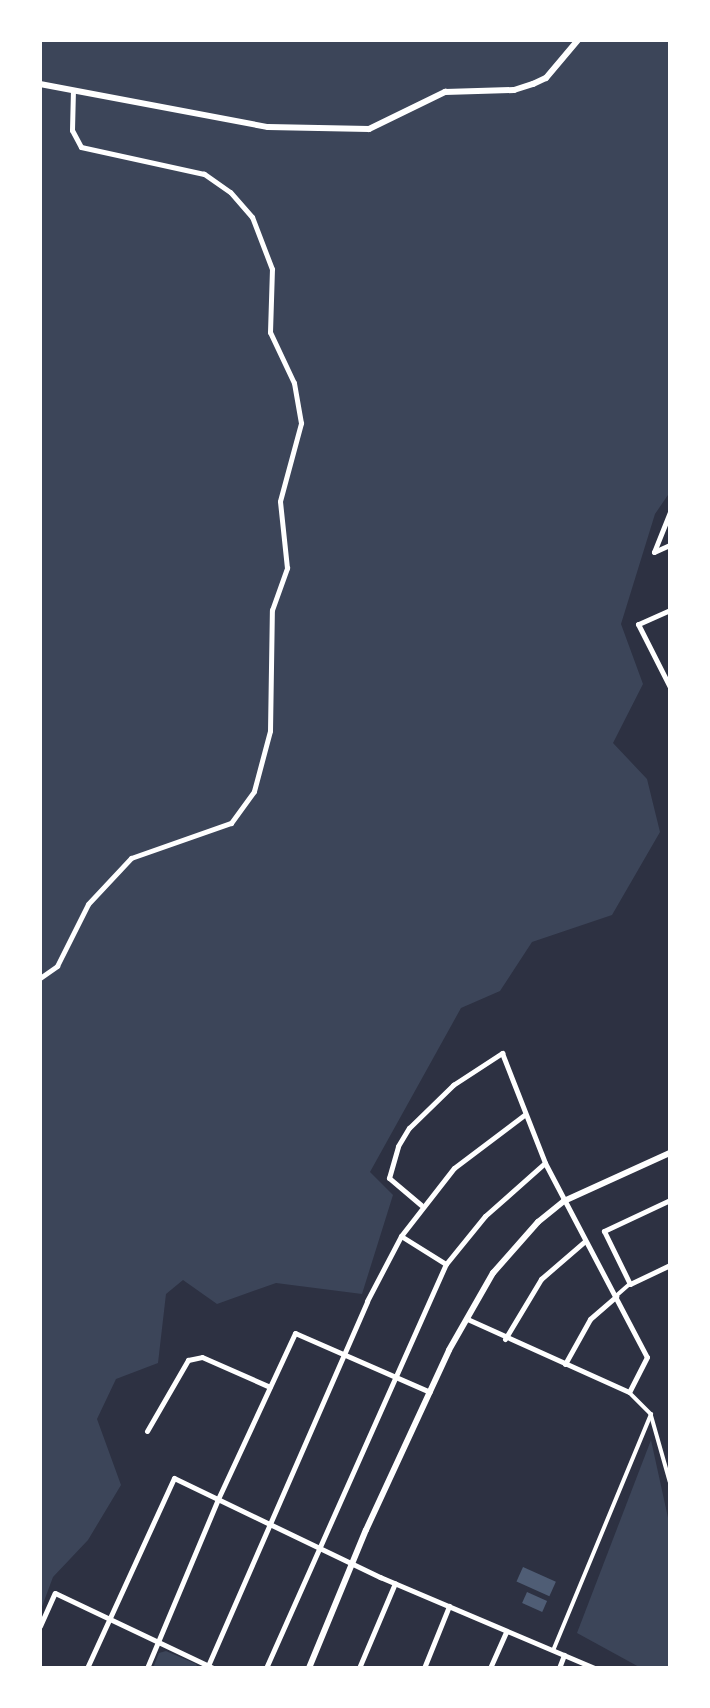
<!DOCTYPE html>
<style>
body{margin:0}
#map{position:relative;width:710px;height:1708px;overflow:hidden;background:#2d3142;font-family:Rubik,sans-serif}
div>[style]{position:absolute}
.green>*{inset:0;background:#3c4559}
.water>*{inset:0;background:#4f5d75;transform-origin:0 0}
.pedestrian>*{height:3.5px;margin:-1.75px;padding:0 1.75px;transform-origin:1.75px;border-radius:1.75px;background:#fff}
.minor>*{height:5px;margin:-2.5px;padding:0 2.5px;transform-origin:2.5px;border-radius:2.5px;background:#fff}
.tertiary>*{height:6px;margin:-3px;padding:0 3px;transform-origin:3px;border-radius:3px;background:#fff}
span{translate:-50% -50%;white-space:nowrap;text-align:center;line-height:1.15;-webkit-text-stroke:5px #fff;paint-order:stroke}
.frame{position:absolute;inset:0;border:42px solid #fff;pointer-events:none}
</style>
<div id="map">
<div class="green">
<div style="clip-path:polygon(40px 40px,670px 40px,670px 492px,655px 514px,621px 624px,643px 684px,613px 743px,647px 779px,660px 832px,612px 915px,532px 942px,500px 991px,461px 1008px,370px 1172px,393px 1195px,362px 1294px,276px 1283px,217px 1304px,183px 1280px,166px 1294px,158px 1363px,116px 1379px,97px 1419px,121px 1485px,88px 1540px,53px 1577px,40px 1612px)"></div>
<div style="clip-path:polygon(651px 1440px,670px 1527px,670px 1668px,641px 1668px,577px 1633px)"></div>
<div style="clip-path:polygon(166px 1651px,196px 1664px,198px 1668px,153px 1668px,159px 1653px)"></div>
</div>
<div class="water">
<div style="left:523px;top:1567px;width:36px;height:16px;rotate:24deg"></div>
<div style="left:527px;top:1592px;width:22px;height:12px;rotate:24deg"></div>
</div>
<div class="pedestrian">
<div style="left:616px;top:1296px;width:18px;rotate:-41deg"></div>
<div style="left:629px;top:1392px;width:31px;rotate:45deg"></div>
<div style="left:651px;top:1414px;width:70px;rotate:74.2deg"></div>
<div style="left:553px;top:1651px;width:256px;rotate:-67.5deg"></div>
</div>
<div class="minor">
<div style="left:670px;top:512px;width:43px;rotate:111.8deg"></div>
<div style="left:654px;top:552px;width:17px;rotate:-24deg"></div>
<div style="left:670px;top:610px;width:35px;rotate:156deg"></div>
<div style="left:638px;top:624px;width:71px;rotate:63.1deg"></div>
<div style="left:40px;top:978px;width:21px;rotate:-35deg"></div>
<div style="left:57px;top:966px;width:69px;rotate:-63.4deg"></div>
<div style="left:88px;top:904px;width:63px;rotate:-46.9deg"></div>
<div style="left:131px;top:858px;width:106px;rotate:-19.3deg"></div>
<div style="left:231px;top:823px;width:39px;rotate:-54deg"></div>
<div style="left:254px;top:791px;width:62px;rotate:-75.1deg"></div>
<div style="left:270px;top:731px;width:121px;rotate:-89.1deg"></div>
<div style="left:272px;top:610px;width:45px;rotate:-70.3deg"></div>
<div style="left:287px;top:568px;width:67px;rotate:-96deg"></div>
<div style="left:280px;top:501px;width:81px;rotate:-74.9deg"></div>
<div style="left:301px;top:423px;width:41px;rotate:-99.9deg"></div>
<div style="left:294px;top:383px;width:56px;rotate:-115.2deg"></div>
<div style="left:270px;top:332px;width:63px;rotate:-88.2deg"></div>
<div style="left:272px;top:269px;width:56px;rotate:-111deg"></div>
<div style="left:252px;top:217px;width:33px;rotate:-131deg"></div>
<div style="left:230px;top:192px;width:32px;rotate:-145deg"></div>
<div style="left:204px;top:174px;width:126px;rotate:-167.6deg"></div>
<div style="left:81px;top:147px;width:19px;rotate:-118deg"></div>
<div style="left:72px;top:130px;width:40px;rotate:-88.6deg"></div>
<div style="left:670px;top:1200px;width:73px;rotate:154.8deg"></div>
<div style="left:604px;top:1231px;width:59px;rotate:63.9deg"></div>
<div style="left:630px;top:1284px;width:44px;rotate:-25.4deg"></div>
<div style="left:421px;top:1205px;width:42px;rotate:-139.8deg"></div>
<div style="left:389px;top:1178px;width:33px;rotate:-74deg"></div>
<div style="left:398px;top:1146px;width:21px;rotate:-59deg"></div>
<div style="left:409px;top:1128px;width:62px;rotate:-44.3deg"></div>
<div style="left:453px;top:1085px;width:59px;rotate:-33.1deg"></div>
<div style="left:502px;top:1053px;width:118px;rotate:68.6deg"></div>
<div style="left:545px;top:1163px;width:219px;rotate:62.3deg"></div>
<div style="left:647px;top:1357px;width:39px;rotate:117deg"></div>
<div style="left:629px;top:1392px;width:178px;rotate:-155.7deg"></div>
<div style="left:401px;top:1236px;width:53px;rotate:31.9deg"></div>
<div style="left:505px;top:1339px;width:70px;rotate:-59deg"></div>
<div style="left:541px;top:1279px;width:58px;rotate:-40.8deg"></div>
<div style="left:565px;top:1364px;width:51px;rotate:-60.9deg"></div>
<div style="left:590px;top:1319px;width:35px;rotate:-41deg"></div>
<div style="left:147px;top:1431px;width:82px;rotate:-60deg"></div>
<div style="left:188px;top:1360px;width:14px;rotate:-12deg"></div>
<div style="left:202px;top:1357px;width:74px;rotate:23.8deg"></div>
<div style="left:40px;top:1626px;width:36px;rotate:-66deg"></div>
<div style="left:55px;top:1593px;width:175px;rotate:25.4deg"></div>
<div style="left:87px;top:1668px;width:209px;rotate:-65.4deg"></div>
<div style="left:174px;top:1478px;width:229px;rotate:25.7deg"></div>
<div style="left:380px;top:1577px;width:233px;rotate:23deg"></div>
<div style="left:147px;top:1668px;width:183px;rotate:-67.2deg"></div>
<div style="left:218px;top:1499px;width:183px;rotate:-65.1deg"></div>
<div style="left:295px;top:1333px;width:147px;rotate:23.6deg"></div>
<div style="left:207px;top:1668px;width:400px;rotate:-66.4deg"></div>
<div style="left:367px;top:1301px;width:73px;rotate:-62.4deg"></div>
<div style="left:401px;top:1236px;width:86px;rotate:-52.1deg"></div>
<div style="left:454px;top:1168px;width:88px;rotate:-37.1deg"></div>
<div style="left:266px;top:1668px;width:442px;rotate:-66deg"></div>
<div style="left:446px;top:1264px;width:62px;rotate:-50.9deg"></div>
<div style="left:485px;top:1216px;width:80px;rotate:-41.5deg"></div>
<div style="left:359px;top:1668px;width:92px;rotate:-67deg"></div>
<div style="left:424px;top:1668px;width:67px;rotate:-68deg"></div>
<div style="left:490px;top:1668px;width:39px;rotate:-66deg"></div>
<div style="left:559px;top:1668px;width:14px;rotate:-69deg"></div>
</div>
<div class="tertiary">
<div style="left:40px;top:84px;width:232px;rotate:10.7deg"></div>
<div style="left:268px;top:127px;width:101px;rotate:1.1deg"></div>
<div style="left:369px;top:129px;width:85px;rotate:-26deg"></div>
<div style="left:445px;top:92px;width:69px;rotate:-1.7deg"></div>
<div style="left:514px;top:90px;width:20px;rotate:-18deg"></div>
<div style="left:533px;top:84px;width:14px;rotate:-25deg"></div>
<div style="left:546px;top:78px;width:50px;rotate:-49.9deg"></div>
<div style="left:309px;top:1668px;width:149px;rotate:-67.6deg"></div>
<div style="left:366px;top:1530px;width:198px;rotate:-65.2deg"></div>
<div style="left:449px;top:1350px;width:89px;rotate:-60.3deg"></div>
<div style="left:493px;top:1273px;width:68px;rotate:-48.6deg"></div>
<div style="left:538px;top:1222px;width:33px;rotate:-39deg"></div>
<div style="left:564px;top:1201px;width:116px;rotate:-24.4deg"></div>
</div>
<div class="frame"></div>
</div>
